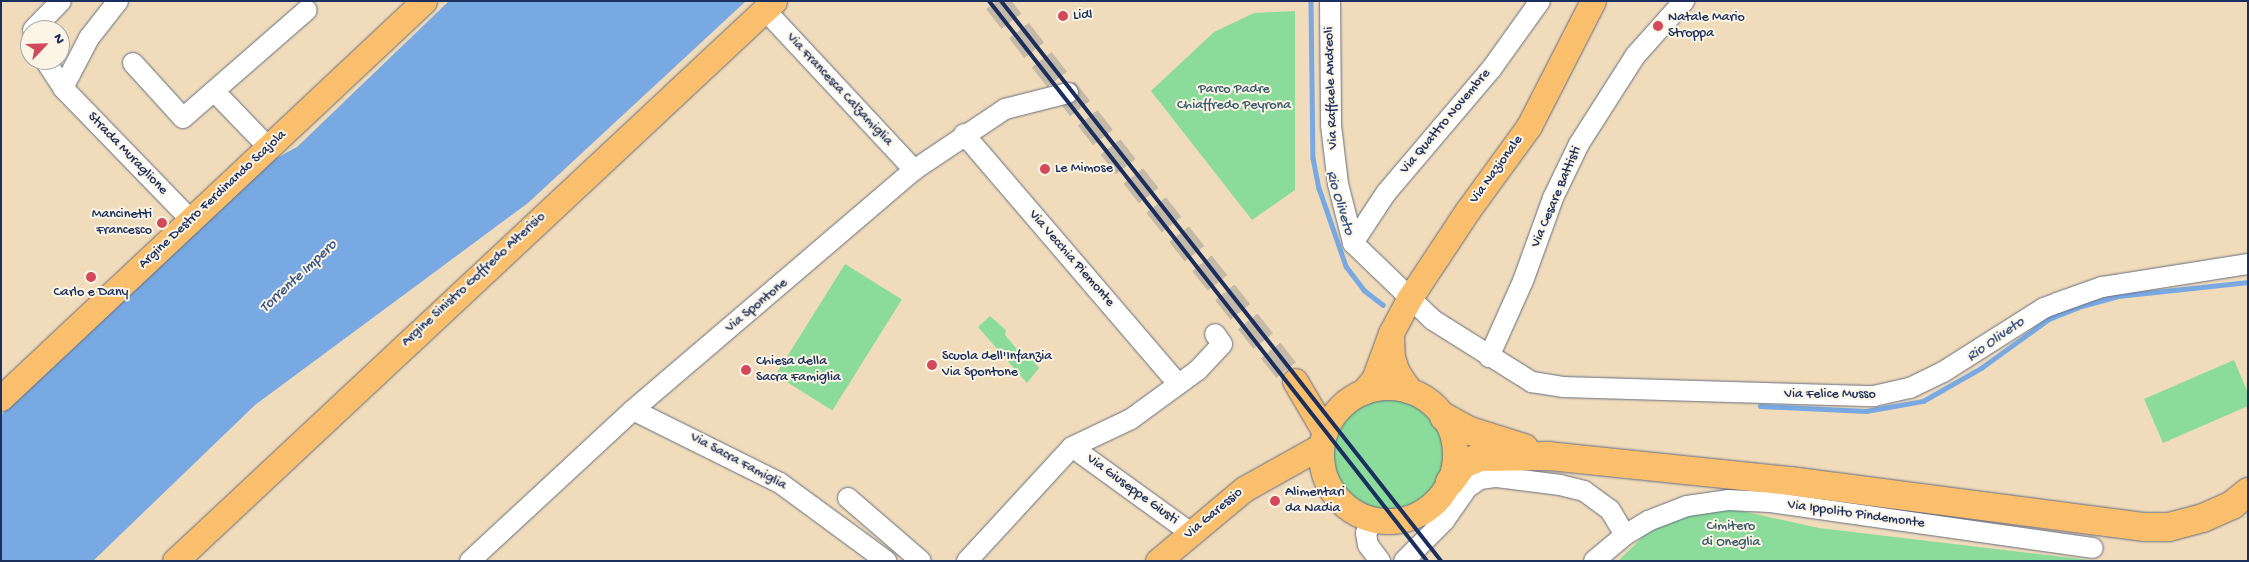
<!DOCTYPE html>
<style>
body{margin:0}
#map{position:relative;width:2249px;height:562px;overflow:hidden;background:#f0dcbb;font-family:"Gochi Hand",sans-serif}
div>[style]{position:absolute}
.green>*{inset:0;background:#8bdc9b;transform-origin:0 0}
.round{border-radius:50%}
.water>*{inset:0;background:#78a9e3}
.stream>*{height:4.5px;margin:-2.25px;padding:0 2.25px;transform-origin:2.25px;border-radius:2.25px;background:#78a9e3}
.major-tunnel>*{height:25px;margin-top:-12.5px;transform-origin:0;background:repeating-linear-gradient(90deg,#c5b9a8 0 25px,transparent 0 37px)}
.roads{filter:drop-shadow(0 0 1px #666c7f) drop-shadow(0 0 1px #666c7f)}
.minor>*{height:20px;margin:-10px;padding:0 10px;transform-origin:10px;border-radius:10px;background:#fff}
.major>*{height:25px;margin:-12.5px;padding:0 12.5px;transform-origin:12.5px;border-radius:12.5px;background:#f9bf6c}
.major>.ring{margin:-12.5px;padding:0;box-sizing:content-box;background:none;border:25px solid #f9bf6c;border-radius:50%}
.highway>*{height:28px;margin:-14px;padding:0 14px;transform-origin:14px;border-radius:14px;background:#f9bf6c}
.rail>*{height:4px;margin:-2px;padding:0 2px;transform-origin:2px;border-radius:2px;background:#1b2f5e}
.dots>*{width:14px;height:14px;translate:-50% -50%;box-sizing:border-box;border:2px solid #fcf5e5;border-radius:50%}
span{translate:-50% -50%;white-space:nowrap;text-align:center;line-height:1.15;-webkit-text-stroke:4px #fcf5e5;paint-order:stroke}
.poi-label{font-size:14px;color:#1b2f5e}
.left{translate:0 -50%;text-align:left}
.right{translate:-100% -50%;text-align:right}
.street-label{font-size:14px;color:#1b2f5e}
.park-label{font-size:14px;color:#375a6d}
.water-label{font-size:15px;color:#375486;font-style:italic}
.frame{position:absolute;inset:0;border:2px solid #1b2f5e;pointer-events:none}
.north{position:absolute;left:20px;top:20px;width:50px;height:50px;box-sizing:border-box;background:#fcf5e5;border:1px solid #a2a6af;border-radius:50%;rotate:66deg;font-size:14px;font-weight:700;line-height:20px;text-align:center;color:#1b2f5e}
.north::after{content:'';display:block;margin:auto;width:18px;height:22px;background:#d1495b;clip-path:polygon(50% 0,100% 100%,50% 72%,0 100%)}
</style>
<div id="map">
<div class="green">
<div style="clip-path:polygon(1295px 11px,1295px 190px,1252px 220px,1151px 91px,1214px 32px,1254px 13px)"></div>
<div style="left:845px;top:264px;width:67px;height:131px;rotate:32deg"></div>
<div style="clip-path:polygon(990px 316px,1006px 330px,1005px 335px,1022px 355px,1029px 356px,1039px 368px,1027px 383px,978px 327px)"></div>
<div style="clip-path:polygon(2234px 360px,2248px 393px,2248px 406px,2163px 443px,2144px 399px)"></div>
<div class="round" style="left:1328px;top:394px;width:116px;height:116px"></div>
<div style="clip-path:polygon(1728px 508px,1819px 528px,2098px 561px,1618px 561px,1650px 530px,1688px 513px)"></div>
</div>
<div class="water">
<div style="clip-path:polygon(449px 1px,746px 1px,528px 203px,255px 405px,93px 561px,1px 561px,1px 415px,247px 174px,297px 147px)"></div>
</div>
<div class="stream">
<div style="left:1311px;top:1px;width:157px;rotate:89.3deg"></div>
<div style="left:1313px;top:158px;width:31px;rotate:79deg"></div>
<div style="left:1319px;top:188px;width:83px;rotate:70.9deg"></div>
<div style="left:1346px;top:266px;width:30px;rotate:53deg"></div>
<div style="left:1364px;top:290px;width:24px;rotate:38deg"></div>
<div style="left:1760px;top:406px;width:106px;rotate:2.7deg"></div>
<div style="left:1866px;top:411px;width:58px;rotate:-10deg"></div>
<div style="left:1923px;top:401px;width:67px;rotate:-29.6deg"></div>
<div style="left:1981px;top:368px;width:84px;rotate:-35.8deg"></div>
<div style="left:2049px;top:319px;width:31px;rotate:-22deg"></div>
<div style="left:2078px;top:307px;width:41px;rotate:-15.4deg"></div>
<div style="left:2118px;top:296px;width:131px;rotate:-6.1deg"></div>
</div>
<div class="major-tunnel">
<div style="left:996px;top:1px;width:484px;rotate:51.8deg"></div>
</div>
<div class="roads">
<div class="minor">
<div style="left:1330px;top:1px;width:124px;rotate:89.5deg"></div>
<div style="left:1331px;top:125px;width:59px;rotate:83.2deg"></div>
<div style="left:1338px;top:184px;width:61px;rotate:75.7deg"></div>
<div style="left:1353px;top:243px;width:111px;rotate:43.9deg"></div>
<div style="left:1433px;top:320px;width:117px;rotate:32.1deg"></div>
<div style="left:1532px;top:382px;width:31px;rotate:9deg"></div>
<div style="left:1563px;top:387px;width:311px;rotate:1.7deg"></div>
<div style="left:1874px;top:396px;width:37px;rotate:-13deg"></div>
<div style="left:1910px;top:388px;width:37px;rotate:-26deg"></div>
<div style="left:1943px;top:372px;width:120px;rotate:-32.4deg"></div>
<div style="left:2044px;top:308px;width:14px;rotate:-21deg"></div>
<div style="left:2057px;top:303px;width:48px;rotate:-19.6deg"></div>
<div style="left:2102px;top:287px;width:148px;rotate:-9deg"></div>
<div style="left:765px;top:10px;width:219px;rotate:47deg"></div>
<div style="left:33px;top:30px;width:40px;rotate:-46deg"></div>
<div style="left:45px;top:60px;width:33px;rotate:57deg"></div>
<div style="left:63px;top:88px;width:184px;rotate:45.9deg"></div>
<div style="left:133px;top:63px;width:74px;rotate:47.7deg"></div>
<div style="left:183px;top:118px;width:164px;rotate:-41.1deg"></div>
<div style="left:63px;top:88px;width:56px;rotate:-62.5deg"></div>
<div style="left:89px;top:38px;width:47px;rotate:-51.9deg"></div>
<div style="left:214px;top:91px;width:78px;rotate:46deg"></div>
<div style="left:964px;top:134px;width:329px;rotate:49.4deg"></div>
<div style="left:1353px;top:243px;width:60px;rotate:-56.6deg"></div>
<div style="left:1386px;top:193px;width:164px;rotate:-49.7deg"></div>
<div style="left:1492px;top:68px;width:82px;rotate:-54.4deg"></div>
<div style="left:1489px;top:357px;width:83px;rotate:-65.9deg"></div>
<div style="left:1523px;top:281px;width:88px;rotate:-70.1deg"></div>
<div style="left:1553px;top:198px;width:60px;rotate:-64.3deg"></div>
<div style="left:1579px;top:144px;width:104px;rotate:-57.5deg"></div>
<div style="left:1635px;top:56px;width:74px;rotate:-48.3deg"></div>
<div style="left:633px;top:410px;width:164px;rotate:26.4deg"></div>
<div style="left:780px;top:483px;width:132px;rotate:36.3deg"></div>
<div style="left:1072px;top:447px;width:147px;rotate:35.9deg"></div>
<div style="left:848px;top:498px;width:96px;rotate:40.8deg"></div>
<div style="left:1374px;top:520px;width:15px;rotate:122deg"></div>
<div style="left:1366px;top:533px;width:12px;rotate:81deg"></div>
<div style="left:1368px;top:545px;width:20px;rotate:53deg"></div>
<div style="left:470px;top:561px;width:222px;rotate:-42.8deg"></div>
<div style="left:633px;top:410px;width:370px;rotate:-40.5deg"></div>
<div style="left:914px;top:170px;width:110px;rotate:-33.8deg"></div>
<div style="left:1005px;top:109px;width:65px;rotate:-14.3deg"></div>
<div style="left:967px;top:561px;width:155px;rotate:-47.4deg"></div>
<div style="left:1072px;top:447px;width:65px;rotate:-25.4deg"></div>
<div style="left:1131px;top:419px;width:83px;rotate:-36.2deg"></div>
<div style="left:1198px;top:370px;width:35px;rotate:-47deg"></div>
<div style="left:1222px;top:344px;width:12px;rotate:-125deg"></div>
<div style="left:1404px;top:561px;width:57px;rotate:-45deg"></div>
<div style="left:1444px;top:521px;width:40px;rotate:-55.1deg"></div>
<div style="left:1467px;top:488px;width:16px;rotate:-35deg"></div>
<div style="left:1480px;top:479px;width:17px;rotate:-7deg"></div>
<div style="left:1497px;top:477px;width:64px;rotate:7.2deg"></div>
<div style="left:1560px;top:485px;width:25px;rotate:14deg"></div>
<div style="left:1584px;top:491px;width:32px;rotate:36deg"></div>
<div style="left:1610px;top:510px;width:29px;rotate:59deg"></div>
<div style="left:1594px;top:561px;width:40px;rotate:-40deg"></div>
<div style="left:1625px;top:535px;width:27px;rotate:-31deg"></div>
<div style="left:1648px;top:521px;width:42px;rotate:-21deg"></div>
<div style="left:1687px;top:506px;width:41px;rotate:-8.3deg"></div>
<div style="left:1728px;top:500px;width:42px;rotate:2.7deg"></div>
<div style="left:1770px;top:502px;width:326px;rotate:8.1deg"></div>
</div>
<div class="major">
<div style="left:1391px;top:333px;width:38px;rotate:-62deg"></div>
<div style="left:1409px;top:299px;width:107px;rotate:-56.5deg"></div>
<div style="left:1468px;top:210px;width:104px;rotate:-54deg"></div>
<div style="left:1529px;top:126px;width:140px;rotate:-62.9deg"></div>
<div style="left:1295px;top:381px;width:59px;rotate:59.5deg"></div>
<div class="ring" style="left:1321px;top:387px;width:109px;height:109px"></div>
<div style="left:1363px;top:392px;width:17px;rotate:-50deg"></div>
<div style="left:1374px;top:379px;width:49px;rotate:-69.7deg"></div>
<div style="left:1391px;top:333px;width:24px;rotate:88deg"></div>
<div style="left:1392px;top:357px;width:16px;rotate:72deg"></div>
<div style="left:1397px;top:372px;width:23px;rotate:56deg"></div>
<div style="left:1px;top:398px;width:580px;rotate:-43.18deg"></div>
<div style="left:175px;top:561px;width:820px;rotate:-43.07deg"></div>
<div style="left:1158px;top:561px;width:112px;rotate:-39.9deg"></div>
<div style="left:1244px;top:489px;width:88px;rotate:-29.2deg"></div>
</div>
<div class="highway">
<div style="left:1444px;top:417px;width:26px;rotate:29deg"></div>
<div style="left:1467px;top:430px;width:60px;rotate:17.5deg"></div>
<div style="left:1450px;top:482px;width:22px;rotate:-54deg"></div>
<div style="left:1463px;top:464px;width:18px;rotate:-22deg"></div>
<div style="left:1480px;top:457px;width:69px;rotate:-0.8deg"></div>
<div style="left:1549px;top:456px;width:242px;rotate:5.9deg"></div>
<div style="left:1790px;top:481px;width:358px;rotate:7.4deg"></div>
<div style="left:2145px;top:527px;width:24px"></div>
<div style="left:2169px;top:527px;width:35px;rotate:-15deg"></div>
<div style="left:2203px;top:518px;width:32px;rotate:-24deg"></div>
<div style="left:2232px;top:505px;width:21px;rotate:-39deg"></div>
</div>
</div>
<div class="rail">
<div style="left:989px;top:1px;width:711px;rotate:51.97deg"></div>
<div style="left:1001px;top:1px;width:712px;rotate:51.84deg"></div>
</div>
<div class="dots">
<div style="left:1063px;top:16px;background:#d1495b"></div>
<div style="left:1658px;top:26px;background:#d1495b"></div>
<div style="left:1045px;top:169px;background:#d1495b"></div>
<div style="left:162px;top:223px;background:#d1495b"></div>
<div style="left:91px;top:277px;background:#d1495b"></div>
<div style="left:932px;top:365px;background:#d1495b"></div>
<div style="left:746px;top:370px;background:#d1495b"></div>
<div style="left:1275px;top:501px;background:#d1495b"></div>
</div>
<div class="poi-label">
<span class="left" style="left:1073px;top:16px">Lidl</span>
<span class="left" style="left:1668px;top:26px">Natale Mario<br>Stroppa</span>
<span class="left" style="left:1055px;top:169px">Le Mimose</span>
<span class="right" style="left:152px;top:223px">Mancinetti<br>Francesco</span>
<span style="left:91px;top:293px">Carlo e Dany</span>
<span class="left" style="left:942px;top:365px">Scuola dell'Infanzia<br>Via Spontone</span>
<span class="left" style="left:756px;top:370px">Chiesa della<br>Sacra Famiglia</span>
<span class="left" style="left:1285px;top:501px">Alimentari<br>da Nadia</span>
</div>
<div class="street-label">
<span style="left:1332px;top:88px;rotate:-92deg">Via Raffaele Andreoli</span>
<span style="left:839px;top:90px;rotate:47deg">Via Francesca Calzamiglia</span>
<span style="left:1446px;top:122px;rotate:-50deg">Via Quattro Novembre</span>
<span style="left:127px;top:154px;rotate:46deg">Strada Muraglione</span>
<span style="left:1497px;top:170px;rotate:-54deg">Via Nazionale</span>
<span style="left:1557px;top:197px;rotate:-67deg">Via Cesare Battisti</span>
<span style="left:213px;top:200px;rotate:-43deg">Argine Destro Ferdinando Scajola</span>
<span style="left:1071px;top:259px;rotate:49deg">Via Vecchia Piemonte</span>
<span style="left:474px;top:280px;rotate:-43deg">Argine Sinistro Goffredo Alterisio</span>
<span style="left:757px;top:306px;rotate:-40deg">Via Spontone</span>
<span style="left:1830px;top:395px">Via Felice Musso</span>
<span style="left:738px;top:462px;rotate:28deg">Via Sacra Famiglia</span>
<span style="left:1132px;top:490px;rotate:36deg">Via Giuseppe Giusti</span>
<span style="left:1214px;top:514px;rotate:-40deg">Via Garessio</span>
<span style="left:1856px;top:515px;rotate:8deg">Via Ippolito Pindemonte</span>
</div>
<div class="park-label">
<span style="left:1234px;top:98px">Parco Padre<br>Chiaffredo Peyrona</span>
<span style="left:1731px;top:535px">Cimitero<br>di Oneglia</span>
</div>
<div class="water-label">
<span style="left:1339px;top:203px;rotate:73deg">Rio Oliveto</span>
<span style="left:299px;top:277px;rotate:-43deg">Torrente Impero</span>
<span style="left:1996px;top:340px;rotate:-35deg">Rio Oliveto</span>
</div>
<div class="frame"></div>
<div class="north">N</div>
</div>
